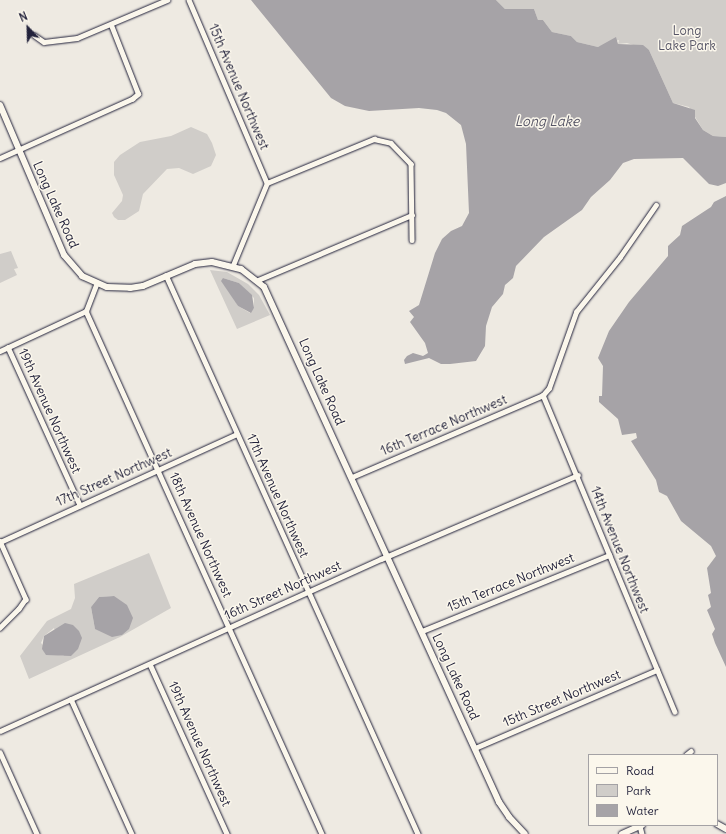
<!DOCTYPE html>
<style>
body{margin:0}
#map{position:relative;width:726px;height:834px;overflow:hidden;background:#eeeae2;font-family:Delius,sans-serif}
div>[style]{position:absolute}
.green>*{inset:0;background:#d0cdc9}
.water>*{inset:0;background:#a6a3a7}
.roads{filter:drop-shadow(0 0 1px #22223b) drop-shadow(0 0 1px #22223b)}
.minor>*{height:4.5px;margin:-2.25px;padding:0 2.25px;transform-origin:2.25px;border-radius:2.25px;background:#fbf7ec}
.tertiary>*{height:6px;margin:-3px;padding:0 3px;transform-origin:3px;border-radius:3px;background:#fbf7ec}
span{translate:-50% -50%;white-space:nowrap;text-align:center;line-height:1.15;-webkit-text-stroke:3px #fbf7ec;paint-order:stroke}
.park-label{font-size:13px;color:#565566}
.street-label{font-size:13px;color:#22223b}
.water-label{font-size:14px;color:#575666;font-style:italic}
.legend{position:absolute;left:588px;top:754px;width:130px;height:72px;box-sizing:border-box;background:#fbf7ec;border:1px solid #a4a2a5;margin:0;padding:5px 7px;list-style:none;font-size:12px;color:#22223b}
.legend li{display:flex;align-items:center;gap:8px;height:20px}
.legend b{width:20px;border:1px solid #a4a2a5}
.north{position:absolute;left:8px;top:8px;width:40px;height:40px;-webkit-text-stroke:3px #fbf7ec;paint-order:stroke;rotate:337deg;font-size:11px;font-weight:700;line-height:16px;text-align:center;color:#22223b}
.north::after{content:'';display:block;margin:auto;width:14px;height:18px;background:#22223b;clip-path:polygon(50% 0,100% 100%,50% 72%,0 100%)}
</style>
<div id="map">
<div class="green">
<div style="clip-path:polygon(496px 0,726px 0,726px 137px,713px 136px,703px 130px,689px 107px,673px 103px,649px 50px,627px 43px,618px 44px,619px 40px,598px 47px,577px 42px,571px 36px,552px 32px,543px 20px,538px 20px,534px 9px,505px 9px)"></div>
<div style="clip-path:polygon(191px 127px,207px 134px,212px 143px,216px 155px,211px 166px,193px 174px,179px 168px,167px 169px,143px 194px,139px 211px,125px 220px,118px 220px,114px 217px,112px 213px,122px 201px,123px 195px,114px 175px,114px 162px,120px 155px,140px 142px,171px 136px)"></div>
<div style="clip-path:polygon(11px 251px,18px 268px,14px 269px,17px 275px,0 283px,0 254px)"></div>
<div style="clip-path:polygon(evenodd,210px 270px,227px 272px,248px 284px,259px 295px,270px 315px,237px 329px,210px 270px,223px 278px,239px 283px,254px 298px,254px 308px,250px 313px,238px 306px,223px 278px)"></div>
<div style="clip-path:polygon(evenodd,149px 553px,171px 608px,120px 637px,29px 679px,20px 656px,47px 621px,71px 609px,75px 598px,74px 584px,149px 553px,113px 596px,95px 629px,91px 607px,99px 597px,113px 596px,149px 553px,54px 628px,64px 656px,52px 654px,41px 643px,44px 636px,54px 628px)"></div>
</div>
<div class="water">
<div style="clip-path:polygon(251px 0,496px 0,505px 9px,534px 9px,538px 20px,543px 20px,552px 32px,571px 36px,577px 42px,598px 47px,616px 37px,618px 44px,643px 45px,649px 50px,673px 103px,695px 110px,695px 118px,703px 130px,713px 136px,726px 137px,726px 183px,718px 186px,709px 184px,683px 158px,634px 159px,623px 163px,610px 180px,591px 197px,582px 210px,544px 237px,516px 266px,513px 278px,505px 285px,503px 294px,492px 307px,486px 326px,485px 346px,476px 361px,450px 364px,441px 364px,429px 358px,405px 364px,404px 360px,407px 356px,413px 353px,423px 356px,428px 353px,425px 343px,410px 322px,414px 317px,409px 311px,419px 305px,435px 253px,442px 239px,451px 231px,462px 226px,469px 213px,466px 144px,461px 125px,446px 113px,437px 110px,419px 108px,369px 111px,345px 106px,331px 98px)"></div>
<div style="clip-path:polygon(726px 196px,726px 667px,715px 643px,712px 634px,715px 629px,707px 610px,711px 607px,708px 595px,711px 593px,707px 568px,716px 556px,711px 546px,681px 521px,667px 496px,659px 492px,656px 480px,631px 441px,637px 438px,636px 433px,622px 435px,618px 419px,599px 402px,599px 396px,602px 396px,603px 366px,598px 358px,609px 331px,629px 302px,668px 256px,668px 246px,680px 235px,682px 226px,711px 207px,714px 202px)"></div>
<div style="clip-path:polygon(223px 278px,239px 283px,252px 295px,254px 308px,251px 313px,238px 306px,221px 281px)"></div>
<div style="clip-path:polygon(114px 596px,127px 605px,133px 618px,129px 629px,122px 635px,112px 637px,95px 629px,91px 607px,99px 597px)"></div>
<div style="clip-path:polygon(65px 623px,73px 625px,79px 631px,82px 638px,78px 649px,71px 656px,46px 655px,42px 649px,44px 636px)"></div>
</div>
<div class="roads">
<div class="minor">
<div style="left:189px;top:0;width:199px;rotate:66.9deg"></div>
<div style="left:34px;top:35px;width:12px;rotate:35deg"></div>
<div style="left:44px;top:42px;width:33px;rotate:-7deg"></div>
<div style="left:77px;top:38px;width:98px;rotate:-22.9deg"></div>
<div style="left:0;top:158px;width:145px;rotate:-24.1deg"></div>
<div style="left:132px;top:99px;width:8px;rotate:-40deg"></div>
<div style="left:138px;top:94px;width:74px;rotate:-111.4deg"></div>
<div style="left:233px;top:265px;width:89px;rotate:-67.5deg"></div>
<div style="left:267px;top:183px;width:116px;rotate:-22.4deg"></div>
<div style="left:374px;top:139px;width:17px;rotate:13deg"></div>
<div style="left:391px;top:143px;width:29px;rotate:46deg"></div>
<div style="left:411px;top:164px;width:76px;rotate:89.2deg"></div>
<div style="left:166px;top:275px;width:613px;rotate:65.73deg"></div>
<div style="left:258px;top:280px;width:167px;rotate:-22.9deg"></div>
<div style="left:86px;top:311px;width:574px;rotate:65.71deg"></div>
<div style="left:8px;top:347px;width:174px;rotate:65.5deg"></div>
<div style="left:0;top:351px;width:95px;rotate:-24.9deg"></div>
<div style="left:86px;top:311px;width:30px;rotate:-69deg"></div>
<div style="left:543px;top:395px;width:343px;rotate:67.4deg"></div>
<div style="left:352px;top:477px;width:208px;rotate:-23.2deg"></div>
<div style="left:543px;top:395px;width:9px;rotate:-49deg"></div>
<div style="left:549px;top:388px;width:81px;rotate:-70.4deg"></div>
<div style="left:576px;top:312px;width:70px;rotate:-51.3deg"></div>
<div style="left:620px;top:257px;width:63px;rotate:-55.3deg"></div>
<div style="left:0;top:541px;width:64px;rotate:65.9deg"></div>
<div style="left:26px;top:599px;width:12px;rotate:125deg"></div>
<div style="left:19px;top:609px;width:27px;rotate:135deg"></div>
<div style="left:0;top:542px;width:260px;rotate:-24.5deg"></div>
<div style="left:422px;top:631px;width:202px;rotate:-22.1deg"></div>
<div style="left:150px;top:664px;width:187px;rotate:65.6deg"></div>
<div style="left:71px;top:699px;width:148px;rotate:65.7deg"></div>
<div style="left:0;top:731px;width:418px;rotate:-24.3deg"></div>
<div style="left:381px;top:559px;width:214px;rotate:-23.1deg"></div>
<div style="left:475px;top:748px;width:198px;rotate:-23.2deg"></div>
<div style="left:0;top:752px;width:90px;rotate:65.7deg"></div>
<div style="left:686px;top:755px;width:6px;rotate:-39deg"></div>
<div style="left:640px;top:826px;width:8px;rotate:76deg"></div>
</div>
<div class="tertiary">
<div style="left:0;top:105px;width:163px;rotate:66.9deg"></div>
<div style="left:64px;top:255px;width:28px;rotate:49deg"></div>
<div style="left:82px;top:276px;width:27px;rotate:24deg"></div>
<div style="left:107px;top:287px;width:23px;rotate:2deg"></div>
<div style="left:130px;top:288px;width:13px;rotate:-9deg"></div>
<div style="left:143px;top:286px;width:56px;rotate:-22.9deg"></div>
<div style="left:195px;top:264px;width:17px;rotate:-7deg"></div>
<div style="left:212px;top:262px;width:30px;rotate:14deg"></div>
<div style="left:241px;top:269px;width:29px;rotate:38deg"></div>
<div style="left:264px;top:287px;width:566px;rotate:65.47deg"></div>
<div style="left:499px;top:802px;width:18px;rotate:56deg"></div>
<div style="left:509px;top:817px;width:23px;rotate:47deg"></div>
<div style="left:717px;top:824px;width:10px;rotate:29deg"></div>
<div style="left:622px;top:834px;width:22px;rotate:-24deg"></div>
</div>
</div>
<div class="park-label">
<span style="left:687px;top:39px">Long<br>Lake Park</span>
</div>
<div class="street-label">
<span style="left:238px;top:87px;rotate:67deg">15th Avenue Northwest</span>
<span style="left:55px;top:205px;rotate:66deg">Long Lake Road</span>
<span style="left:321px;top:382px;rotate:66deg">Long Lake Road</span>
<span style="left:49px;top:411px;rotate:66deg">19th Avenue Northwest</span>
<span style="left:444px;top:426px;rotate:-23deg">16th Terrace Northwest</span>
<span style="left:114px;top:478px;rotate:-24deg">17th Street Northwest</span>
<span style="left:277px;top:496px;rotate:66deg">17th Avenue Northwest</span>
<span style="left:200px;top:535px;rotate:66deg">18th Avenue Northwest</span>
<span style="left:619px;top:550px;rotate:68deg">14th Avenue Northwest</span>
<span style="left:511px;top:583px;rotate:-22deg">15th Terrace Northwest</span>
<span style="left:283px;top:591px;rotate:-24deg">16th Street Northwest</span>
<span style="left:455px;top:677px;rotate:65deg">Long Lake Road</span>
<span style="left:562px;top:699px;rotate:-23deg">15th Street Northwest</span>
<span style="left:199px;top:744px;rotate:66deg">19th Avenue Northwest</span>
</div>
<div class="water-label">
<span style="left:547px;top:121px">Long Lake</span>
</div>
<ul class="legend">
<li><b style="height:5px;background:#fbf7ec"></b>Road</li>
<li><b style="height:11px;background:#d0cdc9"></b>Park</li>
<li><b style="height:11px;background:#a6a3a7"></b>Water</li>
</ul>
<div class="north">N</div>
</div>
